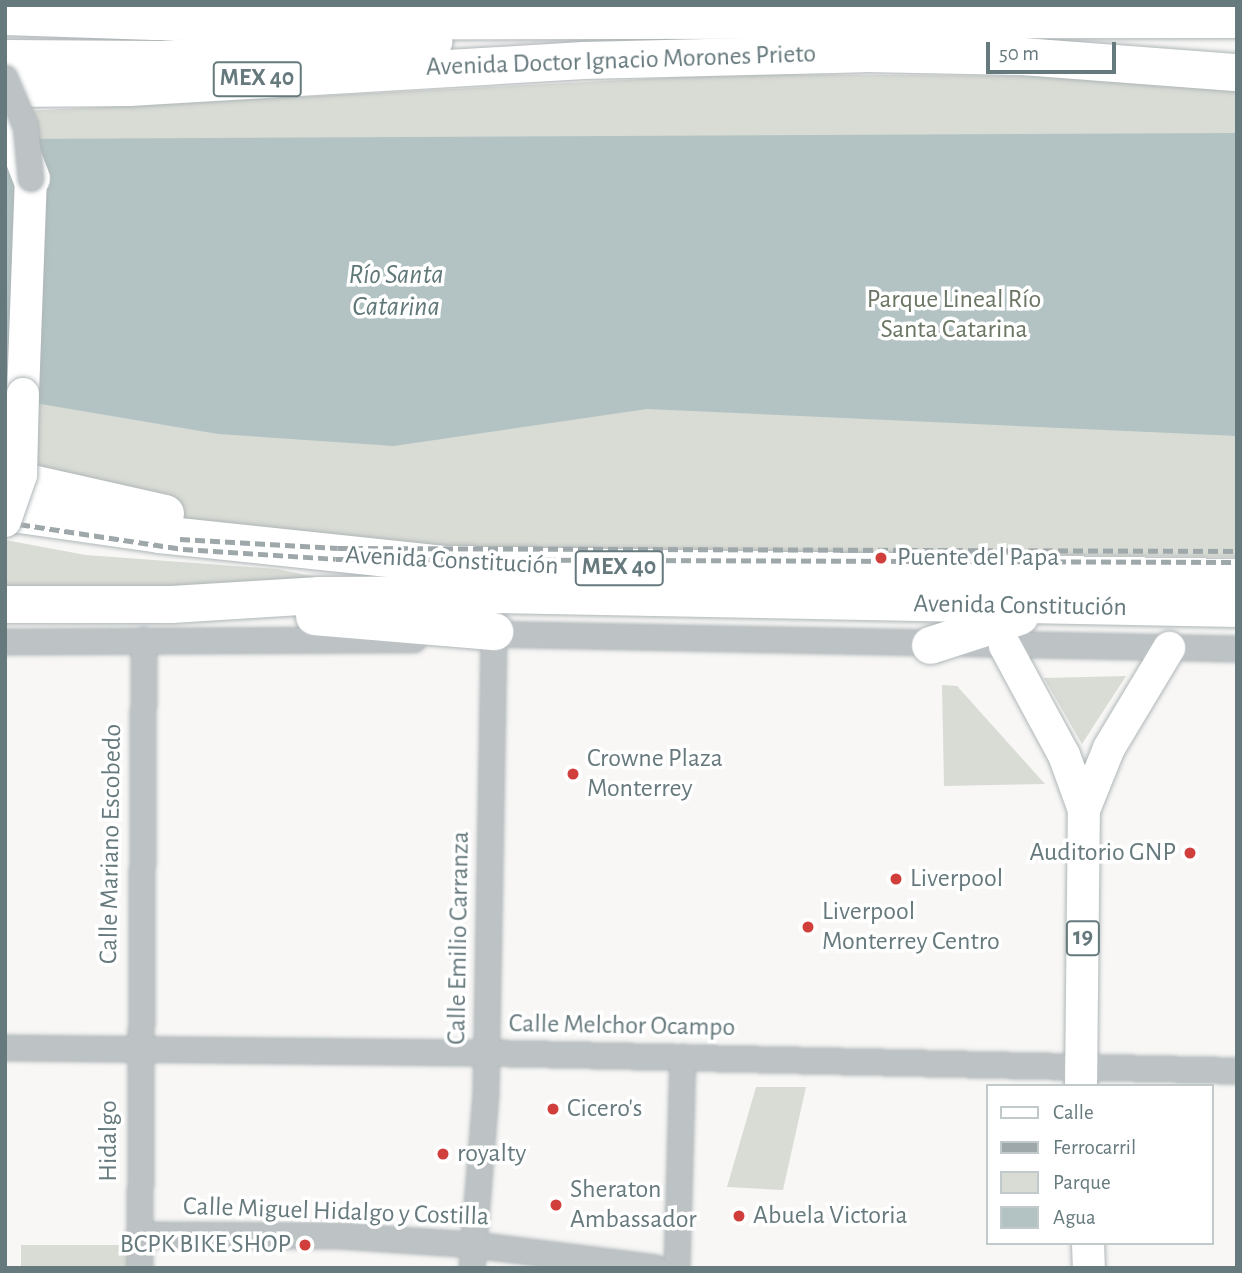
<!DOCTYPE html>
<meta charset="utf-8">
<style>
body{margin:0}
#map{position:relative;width:1242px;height:1273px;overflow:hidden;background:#f8f7f6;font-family:"Alegreya Sans",sans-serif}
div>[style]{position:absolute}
.green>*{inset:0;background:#d9dcd5;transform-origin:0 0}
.water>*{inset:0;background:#b3c3c3}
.roads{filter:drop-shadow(0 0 2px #afb6b8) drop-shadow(0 0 2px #afb6b8)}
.minor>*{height:24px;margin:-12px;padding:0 12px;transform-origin:12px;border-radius:12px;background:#bdc3c5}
.major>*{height:32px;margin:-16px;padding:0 16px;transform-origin:16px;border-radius:16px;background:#fff}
.highway>*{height:37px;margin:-18.5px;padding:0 18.5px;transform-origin:18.5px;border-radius:18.5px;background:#fff}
.rail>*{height:5px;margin-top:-2.5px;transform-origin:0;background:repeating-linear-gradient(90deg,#9ea7a9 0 10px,transparent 0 15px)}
.bridges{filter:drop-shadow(0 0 2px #afb6b8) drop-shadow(0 0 2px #afb6b8)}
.minor-bridge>*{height:24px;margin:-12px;padding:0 12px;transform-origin:12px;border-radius:12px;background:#bdc3c5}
.major-bridge>*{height:32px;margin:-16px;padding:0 16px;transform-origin:16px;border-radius:16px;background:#fff}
.dots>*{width:19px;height:19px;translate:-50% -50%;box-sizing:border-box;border:4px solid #fff;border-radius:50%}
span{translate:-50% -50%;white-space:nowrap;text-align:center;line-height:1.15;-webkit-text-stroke:7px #fff;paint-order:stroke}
.shield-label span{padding:2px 5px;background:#fff;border:2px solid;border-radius:5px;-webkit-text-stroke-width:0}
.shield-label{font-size:24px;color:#66797d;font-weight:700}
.street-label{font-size:26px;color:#66797d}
.park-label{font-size:26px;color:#6b7664}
.poi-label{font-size:26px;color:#66797d}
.left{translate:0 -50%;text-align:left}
.right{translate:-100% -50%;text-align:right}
.water-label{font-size:28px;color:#607778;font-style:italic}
.frame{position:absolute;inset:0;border:7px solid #66797d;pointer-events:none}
.legend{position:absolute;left:986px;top:1084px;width:228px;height:161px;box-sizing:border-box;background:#fff;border:2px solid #c2c9cb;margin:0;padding:9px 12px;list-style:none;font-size:21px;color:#66797d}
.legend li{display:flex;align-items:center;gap:14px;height:35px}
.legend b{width:35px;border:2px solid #c2c9cb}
.scale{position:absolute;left:986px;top:42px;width:130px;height:32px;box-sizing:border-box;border:4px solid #66797d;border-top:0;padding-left:9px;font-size:21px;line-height:24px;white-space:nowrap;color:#66797d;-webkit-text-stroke:5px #fff;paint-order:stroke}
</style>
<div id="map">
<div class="green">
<div style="clip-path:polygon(740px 74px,1237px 77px,1237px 557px,389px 548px,5px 507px,5px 112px)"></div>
<div style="clip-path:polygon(5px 540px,86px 555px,277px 569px,360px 586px,5px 597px)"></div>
<div style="clip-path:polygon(1126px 676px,1082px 744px,1044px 678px)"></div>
<div style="clip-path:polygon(942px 685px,957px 686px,1045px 784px,944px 786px)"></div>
<div style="clip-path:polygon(756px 1087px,806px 1087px,783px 1190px,727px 1187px)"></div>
<div style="left:128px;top:1245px;width:23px;height:107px;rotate:90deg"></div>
</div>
<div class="water">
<div style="clip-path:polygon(1237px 133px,1237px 436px,647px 409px,394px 446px,218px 434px,5px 398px,5px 139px)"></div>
</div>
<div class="roads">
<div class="minor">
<div style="left:481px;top:634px;width:756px;rotate:1.14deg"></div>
<div style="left:5px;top:642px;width:409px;rotate:-0.3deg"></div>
<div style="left:5px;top:1048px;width:481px;rotate:0.6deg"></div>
<div style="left:486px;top:1053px;width:751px;rotate:1.37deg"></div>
<div style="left:139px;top:1235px;width:201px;rotate:0.3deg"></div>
<div style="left:340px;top:1236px;width:134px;rotate:3.8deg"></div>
<div style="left:474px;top:1245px;width:183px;rotate:7.2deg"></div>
<div style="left:140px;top:1268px;width:628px;rotate:-89.64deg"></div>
<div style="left:472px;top:1268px;width:175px;rotate:-85.4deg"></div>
<div style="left:486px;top:1094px;width:463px;rotate:-89deg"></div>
<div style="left:677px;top:1268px;width:211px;rotate:-88.4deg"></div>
</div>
<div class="major">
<div style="left:23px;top:394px;width:215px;rotate:-87.9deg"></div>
<div style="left:1005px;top:646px;width:124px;rotate:61.6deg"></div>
<div style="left:1064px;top:755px;width:59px;rotate:70deg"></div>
<div style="left:1081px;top:1086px;width:276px;rotate:-89.4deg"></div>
<div style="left:1084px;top:810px;width:67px;rotate:-68deg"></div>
<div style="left:1109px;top:748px;width:117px;rotate:-59deg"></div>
<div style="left:1088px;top:1243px;width:25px;rotate:88deg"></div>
</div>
<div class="highway">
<div style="left:5px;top:16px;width:149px;rotate:1.9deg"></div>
<div style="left:154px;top:21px;width:1083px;rotate:-0.11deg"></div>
<div style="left:5px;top:58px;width:156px;rotate:0.4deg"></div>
<div style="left:161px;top:59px;width:273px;rotate:-3.8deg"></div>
<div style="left:5px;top:88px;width:124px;rotate:-0.5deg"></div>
<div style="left:129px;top:87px;width:455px;rotate:-3.4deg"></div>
<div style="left:583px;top:60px;width:280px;rotate:-1.4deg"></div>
<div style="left:863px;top:53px;width:159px;rotate:1.1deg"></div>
<div style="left:1022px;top:56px;width:216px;rotate:4.3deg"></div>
<div style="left:5px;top:111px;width:72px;rotate:68.8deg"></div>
<div style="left:5px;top:477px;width:164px;rotate:12.7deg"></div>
<div style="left:5px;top:512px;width:156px;rotate:8.1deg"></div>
<div style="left:159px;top:534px;width:286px;rotate:6deg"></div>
<div style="left:443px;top:564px;width:794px;rotate:0.94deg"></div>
<div style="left:5px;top:604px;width:166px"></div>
<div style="left:171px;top:604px;width:149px;rotate:-3.5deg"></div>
<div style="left:320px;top:595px;width:174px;rotate:-0.3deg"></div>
<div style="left:494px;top:594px;width:743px;rotate:1.08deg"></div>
<div style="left:314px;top:616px;width:181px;rotate:4.8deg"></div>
<div style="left:930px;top:645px;width:94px;rotate:-18deg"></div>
</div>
</div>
<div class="rail">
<div style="left:5px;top:522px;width:180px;rotate:8.6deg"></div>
<div style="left:183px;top:549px;width:153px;rotate:3.7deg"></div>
<div style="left:336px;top:559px;width:901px;rotate:0.19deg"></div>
<div style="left:180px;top:539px;width:158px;rotate:3.3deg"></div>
<div style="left:338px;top:548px;width:899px;rotate:0.19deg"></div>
</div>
<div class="bridges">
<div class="minor-bridge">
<div style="left:5px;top:78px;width:53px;rotate:66.8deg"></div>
<div style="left:26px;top:127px;width:52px;rotate:84.5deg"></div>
</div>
<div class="major-bridge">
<div style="left:5px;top:521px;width:49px;rotate:-70.8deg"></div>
<div style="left:21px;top:475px;width:81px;rotate:-88.6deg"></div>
</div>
</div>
<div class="dots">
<div style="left:881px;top:558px;background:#d13f3d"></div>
<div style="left:573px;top:774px;background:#d13f3d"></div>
<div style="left:1190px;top:853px;background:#d13f3d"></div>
<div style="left:896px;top:879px;background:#d13f3d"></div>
<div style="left:808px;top:927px;background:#d13f3d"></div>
<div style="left:553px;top:1109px;background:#d13f3d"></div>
<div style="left:443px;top:1154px;background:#d13f3d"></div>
<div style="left:556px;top:1205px;background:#d13f3d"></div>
<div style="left:739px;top:1216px;background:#d13f3d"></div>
<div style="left:305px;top:1245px;background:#d13f3d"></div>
</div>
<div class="shield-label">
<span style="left:257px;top:79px">MEX 40</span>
<span style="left:619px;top:568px">MEX 40</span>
<span style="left:1083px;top:938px">19</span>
</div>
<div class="street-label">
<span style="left:621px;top:61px;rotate:-2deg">Avenida Doctor Ignacio Morones Prieto</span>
<span style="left:452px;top:561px;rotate:3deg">Avenida Constitución</span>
<span style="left:1020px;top:606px;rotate:1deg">Avenida Constitución</span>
<span style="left:111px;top:844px;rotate:-89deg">Calle Mariano Escobedo</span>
<span style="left:459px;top:938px;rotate:-89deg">Calle Emilio Carranza</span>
<span style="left:622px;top:1026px;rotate:1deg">Calle Melchor Ocampo</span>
<span style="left:109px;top:1141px;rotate:-90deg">Hidalgo</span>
<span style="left:336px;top:1212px;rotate:2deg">Calle Miguel Hidalgo y Costilla</span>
</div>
<div class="park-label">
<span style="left:954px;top:315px">Parque Lineal Río<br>Santa Catarina</span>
</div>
<div class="poi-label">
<span class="left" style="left:897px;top:558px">Puente del Papa</span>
<span class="left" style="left:587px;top:774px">Crowne Plaza<br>Monterrey</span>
<span class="right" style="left:1176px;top:853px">Auditorio GNP</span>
<span class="left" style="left:910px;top:879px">Liverpool</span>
<span class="left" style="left:822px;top:927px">Liverpool<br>Monterrey Centro</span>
<span class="left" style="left:567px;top:1109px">Cicero's</span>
<span class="left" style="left:457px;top:1154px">royalty</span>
<span class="left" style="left:570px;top:1205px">Sheraton<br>Ambassador</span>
<span class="left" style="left:753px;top:1216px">Abuela Victoria</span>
<span class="right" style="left:291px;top:1245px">BCPK BIKE SHOP</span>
</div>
<div class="water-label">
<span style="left:396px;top:291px">Río Santa<br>Catarina</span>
</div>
<div class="frame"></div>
<ul class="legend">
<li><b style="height:9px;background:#fff"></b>Calle</li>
<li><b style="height:9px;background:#9ea7a9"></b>Ferrocarril</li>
<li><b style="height:19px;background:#d9dcd5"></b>Parque</li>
<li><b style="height:19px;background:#b3c3c3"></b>Agua</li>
</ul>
<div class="scale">50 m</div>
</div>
